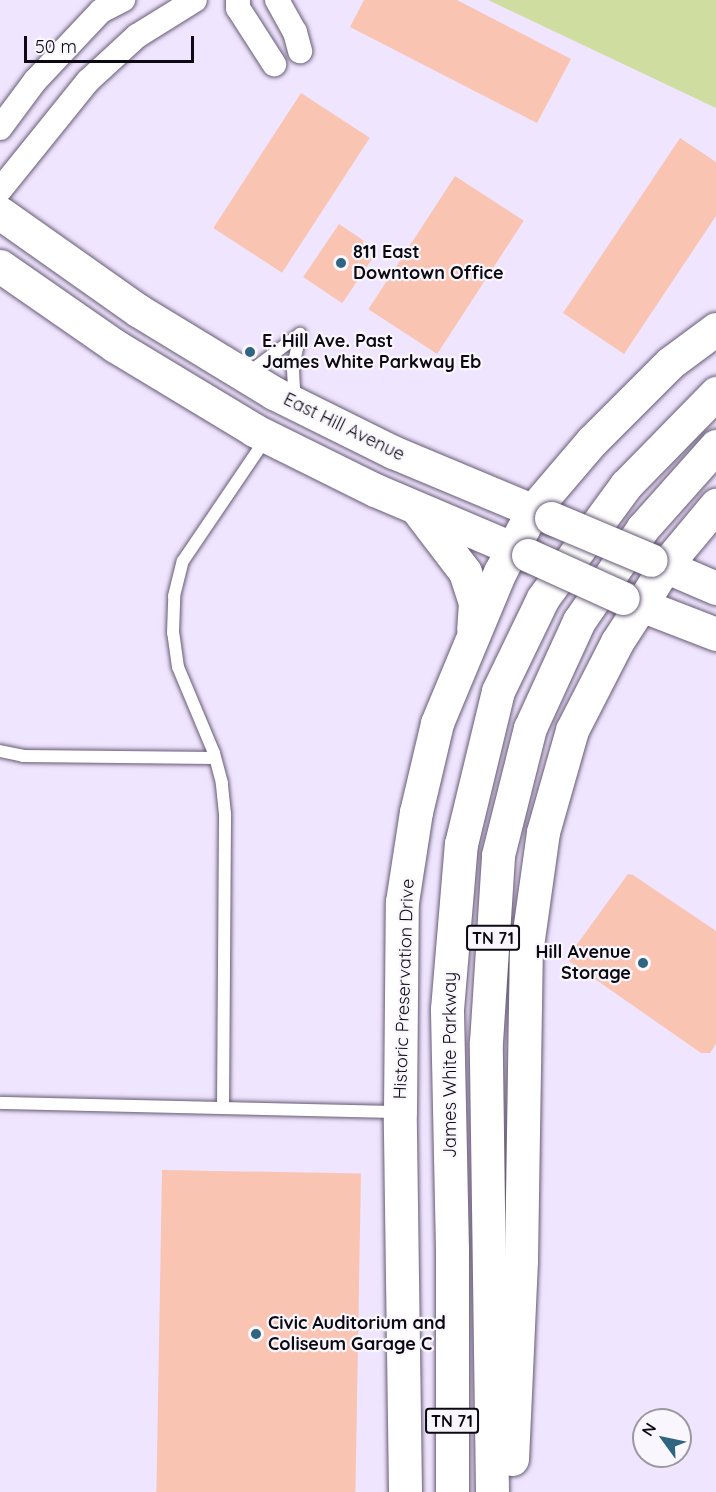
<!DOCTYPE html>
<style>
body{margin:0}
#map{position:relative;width:716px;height:1492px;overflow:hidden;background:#f0e5fe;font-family:Quicksand,sans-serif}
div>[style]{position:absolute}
.green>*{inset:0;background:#d0dda0}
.building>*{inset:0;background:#fac4b2;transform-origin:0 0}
.roads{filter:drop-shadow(0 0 2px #665a75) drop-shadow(0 0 2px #665a75)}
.service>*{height:12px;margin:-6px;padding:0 6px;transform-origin:6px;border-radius:6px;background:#fff}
.minor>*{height:24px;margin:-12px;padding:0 12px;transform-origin:12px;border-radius:12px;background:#fff}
.secondary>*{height:33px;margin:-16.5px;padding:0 16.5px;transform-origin:16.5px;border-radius:16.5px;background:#fff}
.motorway>*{height:33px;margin:-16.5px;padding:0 16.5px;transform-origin:16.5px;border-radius:16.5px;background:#fff}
.bridges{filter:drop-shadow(0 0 2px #665a75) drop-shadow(0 0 2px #665a75)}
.secondary-bridge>*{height:33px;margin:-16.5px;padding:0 16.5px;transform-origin:16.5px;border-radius:16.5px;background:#fff}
.dots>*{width:16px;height:16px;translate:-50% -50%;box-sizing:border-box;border:3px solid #f9f7fd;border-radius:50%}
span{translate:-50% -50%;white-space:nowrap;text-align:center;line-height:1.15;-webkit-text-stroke:4.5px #f9f7fd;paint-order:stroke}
.shield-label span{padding:2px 4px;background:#f9f7fd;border:2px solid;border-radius:4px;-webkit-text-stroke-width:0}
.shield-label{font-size:16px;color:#0d0913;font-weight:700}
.poi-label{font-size:18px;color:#0d0913;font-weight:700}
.left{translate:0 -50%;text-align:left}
.right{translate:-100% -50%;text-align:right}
.street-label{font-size:18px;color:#0d0913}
.north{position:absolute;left:632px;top:1408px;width:60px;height:60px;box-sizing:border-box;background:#f9f7fd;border:2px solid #9b989f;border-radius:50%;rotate:303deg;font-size:16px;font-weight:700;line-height:24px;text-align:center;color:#0d0913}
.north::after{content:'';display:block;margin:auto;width:21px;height:27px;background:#2f6580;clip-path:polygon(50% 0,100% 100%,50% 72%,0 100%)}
.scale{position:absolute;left:24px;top:36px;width:170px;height:27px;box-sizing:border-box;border:3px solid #0d0913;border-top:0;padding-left:8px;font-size:18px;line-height:21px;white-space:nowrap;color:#0d0913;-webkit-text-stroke:4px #f9f7fd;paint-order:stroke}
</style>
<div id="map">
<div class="green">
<div style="clip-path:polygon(488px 0,716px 0,716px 108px)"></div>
</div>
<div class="building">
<div style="clip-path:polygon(364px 0,457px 0,571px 59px,537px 123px,350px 27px)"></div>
<div style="left:301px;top:93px;width:82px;height:161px;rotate:33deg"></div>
<div style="clip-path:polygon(680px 138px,716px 162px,716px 216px,624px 354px,563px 313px)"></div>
<div style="left:455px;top:176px;width:82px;height:159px;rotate:33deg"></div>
<div style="left:339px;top:224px;width:47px;height:64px;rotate:34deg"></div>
<div style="clip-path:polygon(628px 874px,633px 875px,716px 931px,716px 1044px,710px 1053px,701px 1053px,569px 961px,570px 954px)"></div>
<div style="left:162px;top:1170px;width:199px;height:322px;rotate:1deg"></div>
</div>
<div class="roads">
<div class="service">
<div style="left:248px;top:373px;width:65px;rotate:-36.9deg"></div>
<div style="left:298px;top:397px;width:9px;rotate:-117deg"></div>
<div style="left:294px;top:389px;width:22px;rotate:-93deg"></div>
<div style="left:293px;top:367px;width:34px;rotate:-78deg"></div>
<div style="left:0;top:751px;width:24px;rotate:12deg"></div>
<div style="left:23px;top:756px;width:192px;rotate:0.6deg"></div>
<div style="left:0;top:1103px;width:399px;rotate:1.3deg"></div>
<div style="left:223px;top:1108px;width:294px;rotate:-89.6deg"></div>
<div style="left:225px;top:814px;width:31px;rotate:-96deg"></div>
<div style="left:222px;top:783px;width:31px;rotate:-105deg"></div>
<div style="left:214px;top:753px;width:93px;rotate:-112.7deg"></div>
<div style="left:178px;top:667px;width:34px;rotate:-98deg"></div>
<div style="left:173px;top:633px;width:37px;rotate:-88deg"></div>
<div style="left:174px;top:596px;width:36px;rotate:-76deg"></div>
<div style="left:183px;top:561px;width:150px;rotate:-55.9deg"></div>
</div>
<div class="minor">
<div style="left:238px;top:0;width:8px;rotate:90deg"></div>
<div style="left:238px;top:8px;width:67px;rotate:57.3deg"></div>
<div style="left:277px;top:0;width:37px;rotate:61deg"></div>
<div style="left:295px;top:32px;width:20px;rotate:75deg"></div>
<div style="left:0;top:128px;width:59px;rotate:-53.3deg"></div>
<div style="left:35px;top:81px;width:96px;rotate:-46.7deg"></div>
<div style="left:101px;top:11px;width:25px;rotate:-27deg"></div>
<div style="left:0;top:190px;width:140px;rotate:-51.1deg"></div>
<div style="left:88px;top:81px;width:67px;rotate:-42.6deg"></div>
<div style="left:137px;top:36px;width:68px;rotate:-31.8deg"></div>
</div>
<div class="secondary">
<div style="left:0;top:213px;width:170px;rotate:35.2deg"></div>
<div style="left:139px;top:311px;width:158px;rotate:31.3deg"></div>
<div style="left:274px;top:393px;width:133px;rotate:26.4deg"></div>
<div style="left:393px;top:452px;width:171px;rotate:22.7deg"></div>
<div style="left:0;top:266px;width:140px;rotate:34.8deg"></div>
<div style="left:115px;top:346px;width:162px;rotate:31.1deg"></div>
<div style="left:254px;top:430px;width:135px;rotate:26.4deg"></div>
<div style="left:375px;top:490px;width:166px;rotate:23deg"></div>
<div style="left:417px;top:509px;width:79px;rotate:52.7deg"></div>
<div style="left:465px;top:572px;width:33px;rotate:72deg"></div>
<div style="left:475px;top:603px;width:26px;rotate:94deg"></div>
<div style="left:651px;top:560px;width:71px;rotate:23.3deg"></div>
<div style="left:623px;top:598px;width:100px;rotate:21.2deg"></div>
<div style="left:641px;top:605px;width:46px;rotate:-58.4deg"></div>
<div style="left:665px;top:566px;width:80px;rotate:-50.1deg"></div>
<div style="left:405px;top:1492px;width:380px;rotate:-90.8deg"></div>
<div style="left:400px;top:1112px;width:210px;rotate:-89.5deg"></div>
<div style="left:402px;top:902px;width:91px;rotate:-81.2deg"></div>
<div style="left:416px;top:812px;width:91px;rotate:-76.7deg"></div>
<div style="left:437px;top:723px;width:164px;rotate:-67.4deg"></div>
<div style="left:500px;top:572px;width:70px;rotate:-62deg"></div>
</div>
<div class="motorway">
<div style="left:533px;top:510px;width:91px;rotate:-49.5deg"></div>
<div style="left:592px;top:441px;width:110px;rotate:-45deg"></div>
<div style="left:670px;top:363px;width:57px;rotate:-36.5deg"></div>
<div style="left:512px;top:1459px;width:199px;rotate:-87.4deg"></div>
<div style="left:521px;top:1260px;width:307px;rotate:-89.1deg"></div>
<div style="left:526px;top:953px;width:122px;rotate:-82deg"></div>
<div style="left:543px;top:832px;width:106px;rotate:-74.1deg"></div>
<div style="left:572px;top:730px;width:99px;rotate:-62.9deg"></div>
<div style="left:617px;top:642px;width:44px;rotate:-57deg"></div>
<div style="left:452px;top:1492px;width:242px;rotate:-90deg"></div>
<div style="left:452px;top:1250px;width:241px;rotate:-91.2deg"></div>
<div style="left:447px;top:1009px;width:166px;rotate:-85.2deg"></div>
<div style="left:461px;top:844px;width:157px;rotate:-76.4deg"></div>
<div style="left:498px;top:691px;width:103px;rotate:-64.2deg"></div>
<div style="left:543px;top:598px;width:140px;rotate:-53.7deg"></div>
<div style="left:626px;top:485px;width:129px;rotate:-45.6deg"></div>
<div style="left:492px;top:1492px;width:450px;rotate:-90.8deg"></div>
<div style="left:486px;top:1042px;width:187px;rotate:-86.3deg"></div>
<div style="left:498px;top:855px;width:131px;rotate:-75.9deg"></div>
<div style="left:530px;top:728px;width:118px;rotate:-65.4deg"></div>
<div style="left:579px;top:621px;width:113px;rotate:-55.5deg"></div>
<div style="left:643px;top:528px;width:110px;rotate:-48.3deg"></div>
</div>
</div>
<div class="bridges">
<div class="secondary-bridge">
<div style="left:551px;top:518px;width:108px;rotate:22.8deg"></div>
<div style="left:528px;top:555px;width:104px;rotate:24.4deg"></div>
</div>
</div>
<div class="dots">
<div style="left:341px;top:263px;background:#2f6580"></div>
<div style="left:250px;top:352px;background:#2f6580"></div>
<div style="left:643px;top:963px;background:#2f6580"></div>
<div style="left:256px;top:1334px;background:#2f6580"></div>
</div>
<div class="shield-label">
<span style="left:493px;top:938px">TN 71</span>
<span style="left:452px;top:1421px">TN 71</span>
</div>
<div class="poi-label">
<span class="left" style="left:353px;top:263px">811 East<br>Downtown Office</span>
<span class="left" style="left:262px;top:352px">E. Hill Ave. Past<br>James White Parkway Eb</span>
<span class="right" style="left:631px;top:963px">Hill Avenue<br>Storage</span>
<span class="left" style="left:268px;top:1334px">Civic Auditorium and<br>Coliseum Garage C</span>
</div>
<div class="street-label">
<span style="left:344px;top:427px;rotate:26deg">East Hill Avenue</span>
<span style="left:404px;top:989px;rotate:-88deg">Historic Preservation Drive</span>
<span style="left:450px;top:1065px;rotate:-90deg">James White Parkway</span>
</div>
<div class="north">N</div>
<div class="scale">50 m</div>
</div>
